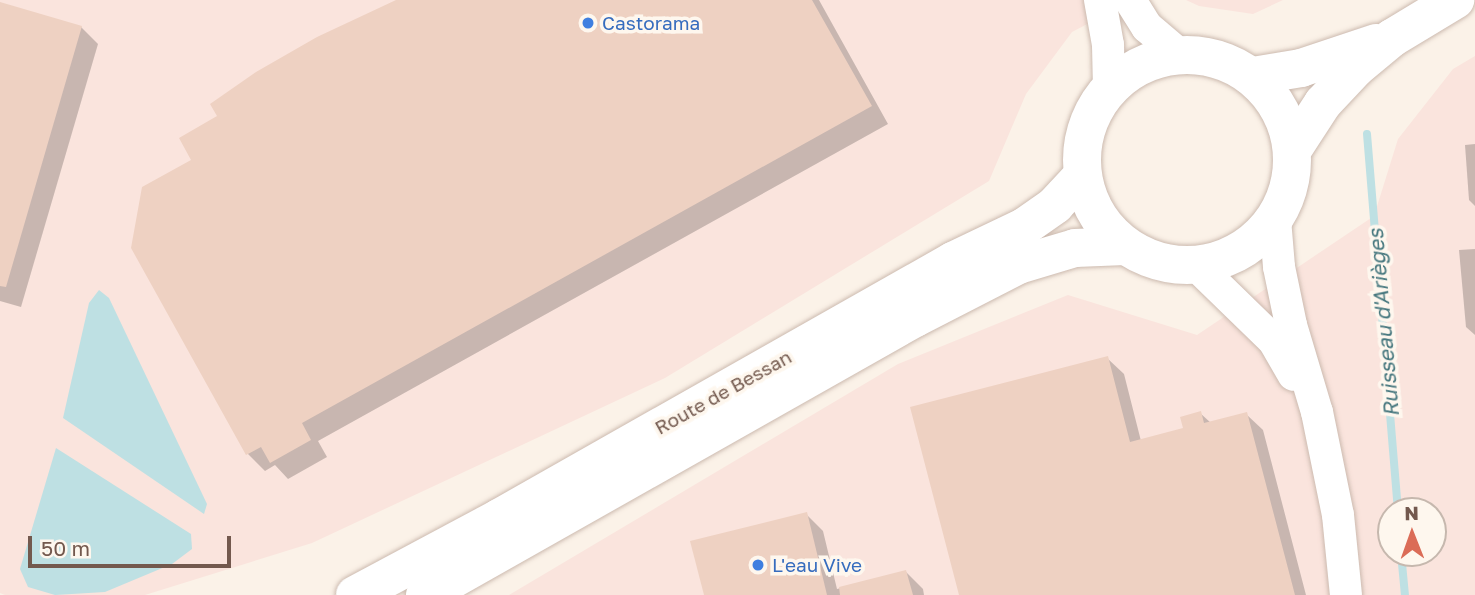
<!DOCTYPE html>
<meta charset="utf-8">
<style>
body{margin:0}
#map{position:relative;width:1475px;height:595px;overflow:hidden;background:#fbf2e8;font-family:"Golos Text",sans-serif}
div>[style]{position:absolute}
.commercial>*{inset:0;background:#fae4dd}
.water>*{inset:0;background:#bee0e3}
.shadow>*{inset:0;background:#0003}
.stream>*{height:8px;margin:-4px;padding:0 4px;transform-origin:4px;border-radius:4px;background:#bee0e3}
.building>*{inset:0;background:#eed1c2}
.roads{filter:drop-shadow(0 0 2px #ccbaaf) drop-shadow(0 0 2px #ccbaaf)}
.minor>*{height:32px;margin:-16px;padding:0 16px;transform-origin:16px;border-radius:16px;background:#fff}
.tertiary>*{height:38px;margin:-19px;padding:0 19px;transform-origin:19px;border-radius:19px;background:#fff}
.tertiary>.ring{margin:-19px;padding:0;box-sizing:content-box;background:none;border:38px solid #fff;border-radius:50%}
.dots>*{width:19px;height:19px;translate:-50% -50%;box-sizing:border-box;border:4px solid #fef7ee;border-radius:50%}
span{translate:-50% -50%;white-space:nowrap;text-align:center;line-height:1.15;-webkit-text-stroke:7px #fef7ee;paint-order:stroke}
.shop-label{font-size:19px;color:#366cbe}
.left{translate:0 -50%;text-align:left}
.street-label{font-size:19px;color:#73594e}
.water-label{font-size:21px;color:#46777e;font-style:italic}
.north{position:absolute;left:1377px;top:497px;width:70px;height:70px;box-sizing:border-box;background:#fef7ee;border:2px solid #c6b8ae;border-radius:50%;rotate:359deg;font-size:19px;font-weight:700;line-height:28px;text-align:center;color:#73594e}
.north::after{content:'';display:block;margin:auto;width:24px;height:32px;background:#db6c57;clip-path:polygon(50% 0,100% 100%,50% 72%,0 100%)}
.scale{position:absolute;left:28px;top:536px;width:203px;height:32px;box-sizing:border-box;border:4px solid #73594e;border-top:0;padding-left:9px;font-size:21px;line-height:24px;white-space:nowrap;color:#73594e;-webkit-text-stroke:5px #fef7ee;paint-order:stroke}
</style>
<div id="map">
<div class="commercial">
<div style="clip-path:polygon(0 0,1133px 0,1072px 32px,1026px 94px,989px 181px,665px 378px,312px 543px,145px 595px,5px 595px,0 593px)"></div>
<div style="clip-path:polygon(1186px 0,1283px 0,1253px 14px,1199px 6px)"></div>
<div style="clip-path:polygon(evenodd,1475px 56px,1475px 595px,509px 595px,898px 364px,1068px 295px,1197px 335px,1374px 216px,1398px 139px,1453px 69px,1475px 56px,1391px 511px,1433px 511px,1433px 553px,1391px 553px,1391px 511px)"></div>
</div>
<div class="water">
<div style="clip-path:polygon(99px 290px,109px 298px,207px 504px,204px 514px,63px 418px,89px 303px)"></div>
<div style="clip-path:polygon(56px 448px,191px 534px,192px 549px,172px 564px,105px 592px,55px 595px,28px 587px,20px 569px)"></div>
</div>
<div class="shadow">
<div style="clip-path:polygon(404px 0,819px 0,888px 124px,318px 441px,327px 457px,288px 479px,275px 465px,265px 471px,248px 454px,193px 160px)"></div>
<div style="clip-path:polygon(0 4px,81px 27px,98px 44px,21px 307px,0 301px)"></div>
<div style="clip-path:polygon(1475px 144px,1475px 206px,1469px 200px,1465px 145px)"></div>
<div style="clip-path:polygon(1475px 249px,1475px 335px,1466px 327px,1459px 250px)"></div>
<div style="clip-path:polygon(1107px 358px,1124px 374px,1141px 441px,1185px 430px,1200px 413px,1211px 423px,1246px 414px,1263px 430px,1306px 595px,961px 595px)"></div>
<div style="clip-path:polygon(806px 514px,823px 531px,837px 589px,906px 572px,923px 589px,924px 595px,705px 595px)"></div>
</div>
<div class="stream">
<div style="left:1367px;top:134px;width:378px;rotate:85.3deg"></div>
<div style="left:1401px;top:553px;width:42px;rotate:84.6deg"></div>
</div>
<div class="building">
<div style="clip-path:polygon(396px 0,812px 0,872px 106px,302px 423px,311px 440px,270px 463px,261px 447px,246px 455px,131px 248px,142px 187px,191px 160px,179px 138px,217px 116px,210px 104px,256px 72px,317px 37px)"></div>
<div style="clip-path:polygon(0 2px,82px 26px,6px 287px,0 286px)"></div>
<div style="clip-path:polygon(1108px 356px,1130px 442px,1183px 428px,1180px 417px,1201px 411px,1204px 423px,1247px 412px,1295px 595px,959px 595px,910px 407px)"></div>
<div style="clip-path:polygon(807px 512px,827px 595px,704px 595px,690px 541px)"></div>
<div style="clip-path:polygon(906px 570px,913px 595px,840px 595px,839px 587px)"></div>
</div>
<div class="roads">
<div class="minor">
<div style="left:1100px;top:0;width:46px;rotate:79.9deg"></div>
<div style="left:1108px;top:45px;width:43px;rotate:88.7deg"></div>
<div style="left:1130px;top:0;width:32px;rotate:58deg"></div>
<div style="left:1147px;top:27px;width:42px;rotate:40.2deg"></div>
<div style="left:1275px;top:219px;width:48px;rotate:85.2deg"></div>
<div style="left:1279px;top:267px;width:59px;rotate:78.3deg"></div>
<div style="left:1291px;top:325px;width:91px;rotate:73.4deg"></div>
<div style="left:1317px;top:412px;width:105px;rotate:78.5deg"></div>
<div style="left:1338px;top:515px;width:80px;rotate:84.3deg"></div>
<div style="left:1197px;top:266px;width:107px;rotate:44.2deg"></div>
<div style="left:1274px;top:341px;width:39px;rotate:60deg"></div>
</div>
<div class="tertiary">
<div class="ring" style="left:1082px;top:55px;width:172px;height:172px"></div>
<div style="left:1253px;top:76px;width:49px;rotate:-9.5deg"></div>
<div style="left:1301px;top:68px;width:79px;rotate:-18.4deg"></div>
<div style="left:1293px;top:149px;width:55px;rotate:-56.9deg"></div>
<div style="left:1323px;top:103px;width:48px;rotate:-46.7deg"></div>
<div style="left:1356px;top:68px;width:47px;rotate:-39.8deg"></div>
<div style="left:1392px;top:38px;width:74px;rotate:-31.1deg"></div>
<div style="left:355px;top:595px;width:163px;rotate:-28.1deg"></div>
<div style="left:499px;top:518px;width:522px;rotate:-29.51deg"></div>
<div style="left:953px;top:261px;width:79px;rotate:-25.6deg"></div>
<div style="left:1024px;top:227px;width:38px;rotate:-35deg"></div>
<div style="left:1055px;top:205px;width:40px;rotate:-47deg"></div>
<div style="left:425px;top:595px;width:563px;rotate:-29.48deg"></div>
<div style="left:915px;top:318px;width:116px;rotate:-27.2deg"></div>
<div style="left:1018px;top:265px;width:59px;rotate:-16.6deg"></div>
<div style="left:1075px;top:248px;width:50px;rotate:-2.3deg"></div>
</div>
</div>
<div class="dots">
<div style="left:588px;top:23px;background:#3f7fe0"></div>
<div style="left:758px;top:565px;background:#3f7fe0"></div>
</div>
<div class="shop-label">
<span class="left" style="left:602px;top:23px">Castorama</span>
<span class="left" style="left:772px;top:565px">L'eau Vive</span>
</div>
<div class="street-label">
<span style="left:723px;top:392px;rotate:-29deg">Route de Bessan</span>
</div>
<div class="water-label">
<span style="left:1383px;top:323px;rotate:-95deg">Ruisseau d'Arièges</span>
</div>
<div class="north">N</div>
<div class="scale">50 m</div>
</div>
